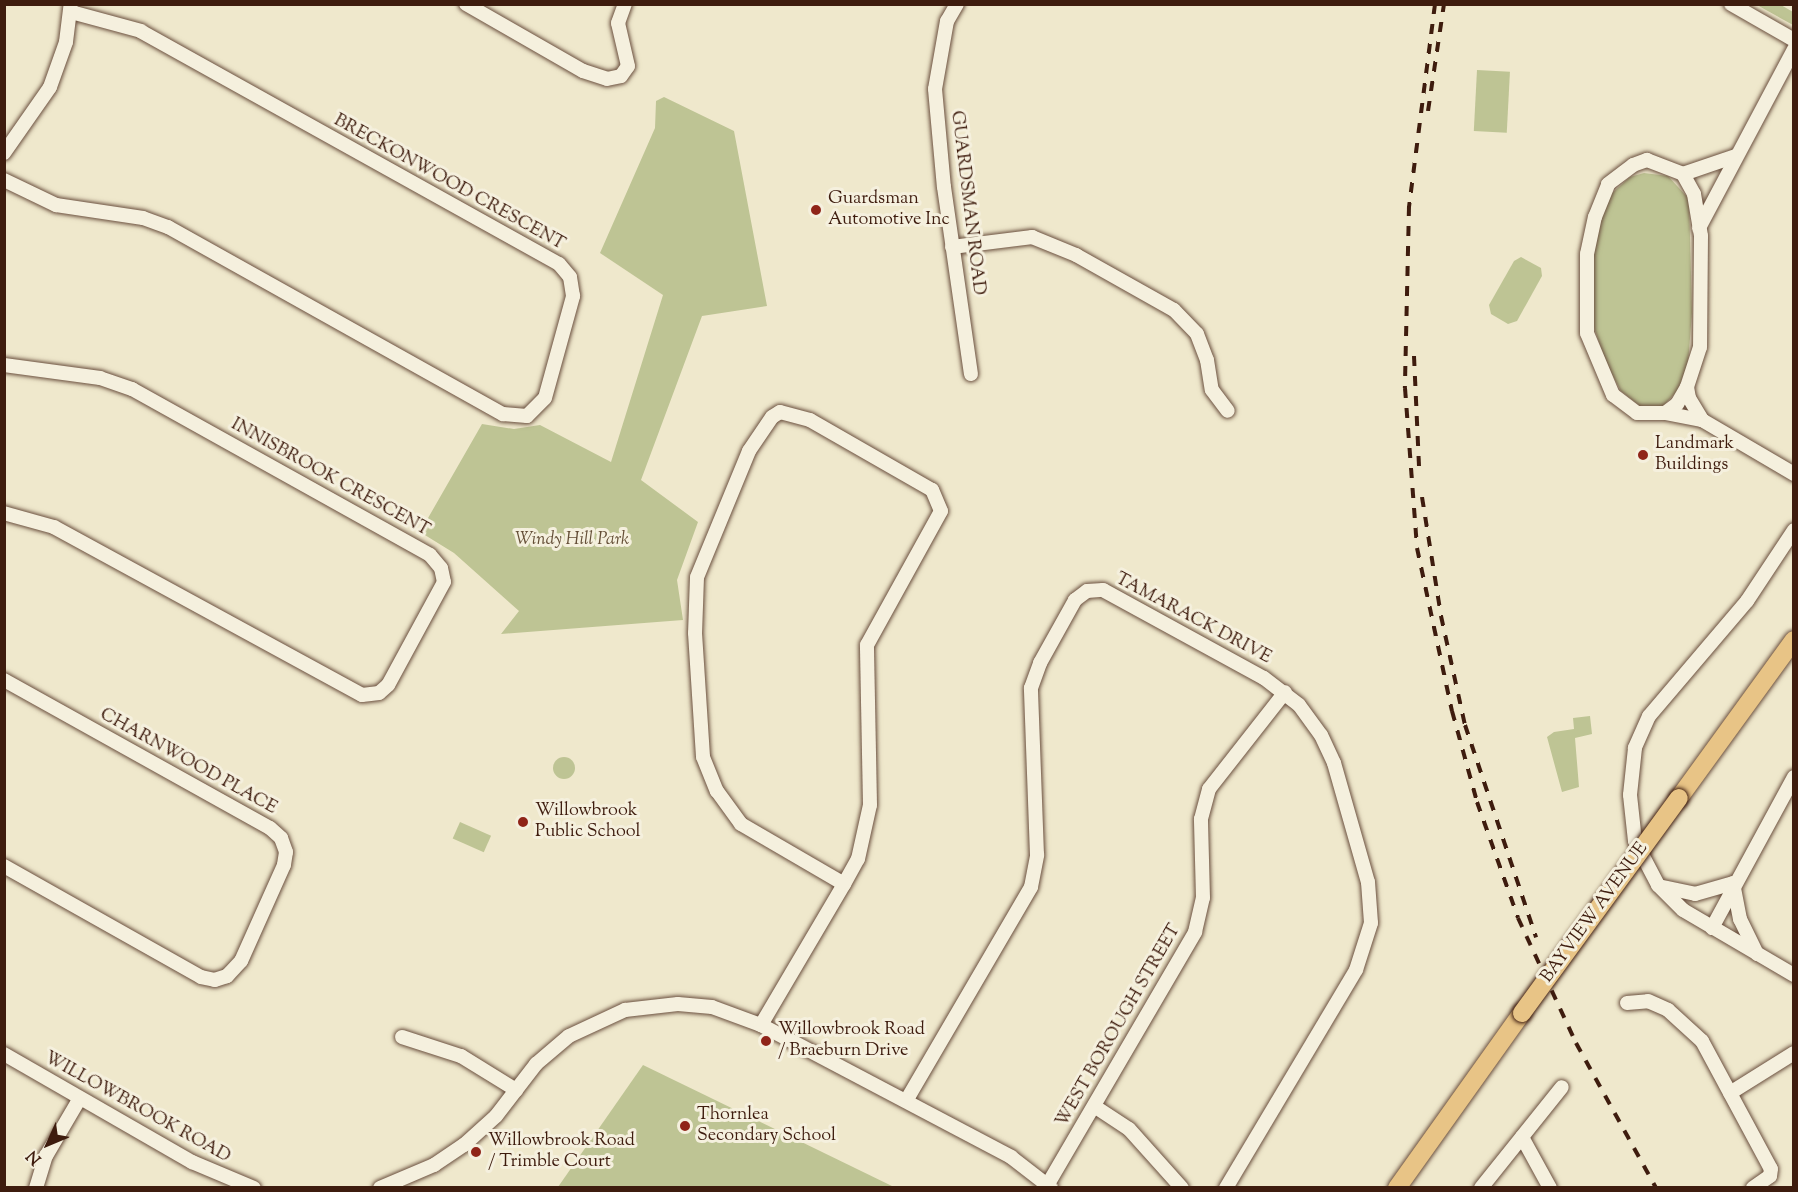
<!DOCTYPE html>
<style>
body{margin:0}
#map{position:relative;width:1798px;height:1192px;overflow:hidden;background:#efe8cc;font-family:"Sorts Mill Goudy",serif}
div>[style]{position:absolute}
.green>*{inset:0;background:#bec494;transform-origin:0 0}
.round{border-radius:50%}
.roads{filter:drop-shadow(0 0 2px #6a4f3e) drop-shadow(0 0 2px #6a4f3e)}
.minor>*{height:14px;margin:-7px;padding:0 7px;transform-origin:7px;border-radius:7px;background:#f5f0de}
.major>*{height:18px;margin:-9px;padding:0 9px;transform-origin:9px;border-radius:9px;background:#e8c486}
.rail>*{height:4px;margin-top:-2px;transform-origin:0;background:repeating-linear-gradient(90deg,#3e1c0e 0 10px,transparent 0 20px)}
.bridges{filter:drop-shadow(0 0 2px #3e1c0e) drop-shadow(0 0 2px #3e1c0e)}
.major-bridge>*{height:18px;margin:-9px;padding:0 9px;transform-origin:9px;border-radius:9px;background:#e8c486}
.dots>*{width:16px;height:16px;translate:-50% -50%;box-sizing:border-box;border:3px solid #f5f0de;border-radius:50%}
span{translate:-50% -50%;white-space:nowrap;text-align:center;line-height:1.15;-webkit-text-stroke:6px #f5f0de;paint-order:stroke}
.street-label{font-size:18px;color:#3e1c0e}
.poi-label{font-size:18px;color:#3e1c0e}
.left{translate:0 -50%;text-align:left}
.park-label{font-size:18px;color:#644e36;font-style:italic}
.frame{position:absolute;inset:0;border:6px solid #3e1c0e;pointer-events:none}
.north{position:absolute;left:18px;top:1114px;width:60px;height:60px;-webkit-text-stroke:4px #f5f0de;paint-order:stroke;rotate:226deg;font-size:16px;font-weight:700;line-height:24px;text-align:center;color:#3e1c0e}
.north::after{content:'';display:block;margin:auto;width:21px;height:27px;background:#3e1c0e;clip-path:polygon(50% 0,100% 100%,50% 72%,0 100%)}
</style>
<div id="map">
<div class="green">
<div style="clip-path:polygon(1757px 5px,1781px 5px,1793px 12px,1793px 25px)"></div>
<div style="left:1477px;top:70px;width:33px;height:61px;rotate:3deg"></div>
<div style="clip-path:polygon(664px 97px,734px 131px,767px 306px,702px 316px,641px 480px,698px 522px,677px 580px,683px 620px,501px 634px,519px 611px,454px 553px,420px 532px,482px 424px,514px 429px,540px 425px,611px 462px,663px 295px,600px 253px,655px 128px,656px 101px)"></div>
<div style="clip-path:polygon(1644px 173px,1668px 176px,1689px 199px,1692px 312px,1688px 364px,1677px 391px,1664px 405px,1645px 410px,1621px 391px,1606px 363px,1593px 324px,1591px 267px,1603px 210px,1610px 195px,1630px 177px)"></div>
<div style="clip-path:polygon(1521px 257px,1541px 268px,1542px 276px,1517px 321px,1508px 324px,1491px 314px,1489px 305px,1514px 261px)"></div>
<div style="clip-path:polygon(1590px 716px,1592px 734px,1575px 738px,1579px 787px,1562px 792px,1547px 737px,1554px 732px,1574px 729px,1573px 718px)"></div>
<div class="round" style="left:553px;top:757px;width:22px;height:22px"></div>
<div style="left:460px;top:822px;width:34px;height:18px;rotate:24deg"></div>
<div style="clip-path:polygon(643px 1065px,894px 1187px,558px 1187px)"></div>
</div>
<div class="roads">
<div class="minor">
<div style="left:466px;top:4px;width:135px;rotate:29.8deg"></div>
<div style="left:583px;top:71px;width:25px;rotate:18deg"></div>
<div style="left:607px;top:79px;width:14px;rotate:-12deg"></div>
<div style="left:621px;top:76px;width:12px;rotate:-55deg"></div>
<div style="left:628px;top:66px;width:44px;rotate:-103.1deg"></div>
<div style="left:618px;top:23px;width:20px;rotate:-70deg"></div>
<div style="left:957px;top:4px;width:20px;rotate:120deg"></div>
<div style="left:947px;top:21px;width:69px;rotate:100deg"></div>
<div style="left:935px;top:89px;width:98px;rotate:84.8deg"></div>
<div style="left:944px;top:187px;width:189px;rotate:81.8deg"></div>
<div style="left:1731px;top:4px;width:73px;rotate:29.7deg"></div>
<div style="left:4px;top:153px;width:80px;rotate:-55.1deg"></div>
<div style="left:50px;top:87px;width:48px;rotate:-70.4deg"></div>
<div style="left:66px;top:42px;width:38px;rotate:-83deg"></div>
<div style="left:1683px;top:174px;width:23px;rotate:61deg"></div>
<div style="left:1694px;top:194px;width:43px;rotate:80.5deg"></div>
<div style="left:1701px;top:236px;width:111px;rotate:90.5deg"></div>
<div style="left:1700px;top:347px;width:42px;rotate:108deg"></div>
<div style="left:1687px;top:387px;width:20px;rotate:120deg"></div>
<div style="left:1677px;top:404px;width:15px;rotate:143deg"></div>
<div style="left:1665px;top:413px;width:28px;rotate:180deg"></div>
<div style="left:1637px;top:413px;width:30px;rotate:-143deg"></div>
<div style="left:1613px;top:395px;width:67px;rotate:-112.8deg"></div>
<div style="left:1587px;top:333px;width:79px;rotate:-90deg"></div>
<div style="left:1587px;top:254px;width:38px;rotate:-78deg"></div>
<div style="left:1595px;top:217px;width:35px;rotate:-68deg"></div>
<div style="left:1608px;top:184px;width:31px;rotate:-37deg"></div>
<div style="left:1633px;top:165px;width:15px;rotate:-20deg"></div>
<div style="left:1647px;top:160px;width:39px;rotate:21deg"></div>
<div style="left:1683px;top:174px;width:56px;rotate:-18.8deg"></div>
<div style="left:4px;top:180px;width:58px;rotate:25.7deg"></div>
<div style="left:56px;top:205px;width:88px;rotate:8.5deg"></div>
<div style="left:143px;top:218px;width:27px;rotate:20deg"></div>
<div style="left:168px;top:227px;width:384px;rotate:29.2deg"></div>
<div style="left:503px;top:414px;width:24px;rotate:5deg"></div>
<div style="left:527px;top:416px;width:25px;rotate:-45deg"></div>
<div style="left:545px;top:398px;width:106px;rotate:-74.6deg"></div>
<div style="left:573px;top:296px;width:19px;rotate:-99deg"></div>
<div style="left:570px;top:277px;width:17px;rotate:-130deg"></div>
<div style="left:559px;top:264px;width:479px;rotate:-150.9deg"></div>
<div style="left:141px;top:31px;width:73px;rotate:-164.8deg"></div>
<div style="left:1699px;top:228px;width:203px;rotate:-62deg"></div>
<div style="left:952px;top:247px;width:81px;rotate:-7.1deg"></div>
<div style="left:1032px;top:237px;width:48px;rotate:22.2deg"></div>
<div style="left:1076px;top:255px;width:112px;rotate:29.3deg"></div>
<div style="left:1174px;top:310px;width:33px;rotate:46deg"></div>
<div style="left:1197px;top:334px;width:28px;rotate:69deg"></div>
<div style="left:1207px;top:360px;width:30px;rotate:81deg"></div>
<div style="left:1212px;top:390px;width:26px;rotate:53deg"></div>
<div style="left:4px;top:365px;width:97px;rotate:7.7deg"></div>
<div style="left:100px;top:378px;width:34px;rotate:19deg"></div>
<div style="left:132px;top:389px;width:341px;rotate:29.1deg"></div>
<div style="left:430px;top:555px;width:17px;rotate:50deg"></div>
<div style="left:441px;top:568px;width:14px;rotate:78deg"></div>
<div style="left:444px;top:582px;width:117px;rotate:118.5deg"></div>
<div style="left:388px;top:685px;width:12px;rotate:138deg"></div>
<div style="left:379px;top:693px;width:17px;rotate:173deg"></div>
<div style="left:362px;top:695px;width:351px;rotate:-151.4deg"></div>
<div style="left:54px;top:527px;width:52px;rotate:-164.4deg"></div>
<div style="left:1687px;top:387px;width:11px;rotate:80deg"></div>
<div style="left:1689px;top:398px;width:26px;rotate:59deg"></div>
<div style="left:1665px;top:413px;width:38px;rotate:11deg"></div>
<div style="left:1702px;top:420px;width:107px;rotate:30.4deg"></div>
<div style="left:1794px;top:530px;width:85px;rotate:123.5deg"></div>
<div style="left:1747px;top:601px;width:151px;rotate:130.4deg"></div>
<div style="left:1649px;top:716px;width:35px;rotate:114deg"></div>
<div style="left:1635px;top:748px;width:47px;rotate:96.1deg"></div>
<div style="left:1630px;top:795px;width:46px;rotate:83.8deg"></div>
<div style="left:1635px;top:841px;width:50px;rotate:62.4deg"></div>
<div style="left:1658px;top:885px;width:35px;rotate:45deg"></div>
<div style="left:1683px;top:910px;width:129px;rotate:30.4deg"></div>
<div style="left:4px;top:680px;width:304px;rotate:29.1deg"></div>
<div style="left:270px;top:828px;width:15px;rotate:42deg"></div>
<div style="left:281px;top:838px;width:15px;rotate:70deg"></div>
<div style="left:286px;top:852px;width:13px;rotate:99deg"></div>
<div style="left:284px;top:865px;width:105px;rotate:114.1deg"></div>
<div style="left:241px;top:961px;width:21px;rotate:133deg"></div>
<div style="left:227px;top:976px;width:13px;rotate:162deg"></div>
<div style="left:215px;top:980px;width:14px;rotate:-168deg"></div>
<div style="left:201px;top:977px;width:226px;rotate:-150.6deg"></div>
<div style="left:1733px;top:883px;width:37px;rotate:79deg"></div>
<div style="left:1740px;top:919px;width:39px;rotate:64deg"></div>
<div style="left:1663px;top:887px;width:33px;rotate:12deg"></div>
<div style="left:1695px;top:894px;width:40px;rotate:-16deg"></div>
<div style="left:1712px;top:928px;width:172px;rotate:-61.5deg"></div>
<div style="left:1627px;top:1003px;width:21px;rotate:-5deg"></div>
<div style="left:1648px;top:1001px;width:22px;rotate:24deg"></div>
<div style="left:1668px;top:1010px;width:46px;rotate:42.4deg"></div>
<div style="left:1702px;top:1041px;width:145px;rotate:61.7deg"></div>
<div style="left:1771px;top:1169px;width:7px;rotate:98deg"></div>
<div style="left:1770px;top:1176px;width:21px;rotate:145deg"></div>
<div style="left:761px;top:1025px;width:164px;rotate:-59.5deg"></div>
<div style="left:844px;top:884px;width:29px;rotate:-61deg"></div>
<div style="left:858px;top:859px;width:55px;rotate:-77.5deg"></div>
<div style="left:870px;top:805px;width:160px;rotate:-91.1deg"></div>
<div style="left:867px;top:645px;width:153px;rotate:-61.1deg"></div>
<div style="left:941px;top:511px;width:23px;rotate:-113deg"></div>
<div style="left:932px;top:490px;width:141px;rotate:-150.2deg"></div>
<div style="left:810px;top:420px;width:31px;rotate:-165deg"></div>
<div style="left:780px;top:412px;width:9px;rotate:148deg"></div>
<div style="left:772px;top:417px;width:41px;rotate:124.1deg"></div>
<div style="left:749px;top:451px;width:136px;rotate:112.4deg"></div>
<div style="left:697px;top:577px;width:56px;rotate:92deg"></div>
<div style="left:695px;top:633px;width:124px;rotate:86.3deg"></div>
<div style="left:703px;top:757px;width:37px;rotate:68deg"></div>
<div style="left:717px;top:791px;width:41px;rotate:54deg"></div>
<div style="left:741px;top:824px;width:119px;rotate:30.2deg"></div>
<div style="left:402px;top:1037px;width:62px;rotate:17.9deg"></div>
<div style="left:461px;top:1056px;width:65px;rotate:31.7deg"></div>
<div style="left:4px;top:1054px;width:217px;rotate:29.9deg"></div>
<div style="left:192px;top:1162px;width:67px;rotate:22.8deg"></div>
<div style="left:1730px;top:1093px;width:75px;rotate:-32deg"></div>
<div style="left:906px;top:1101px;width:248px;rotate:-59.7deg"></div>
<div style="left:1031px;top:887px;width:33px;rotate:-79deg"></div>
<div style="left:1037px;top:855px;width:167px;rotate:-92.1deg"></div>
<div style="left:1031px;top:688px;width:27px;rotate:-70deg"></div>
<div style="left:1040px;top:663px;width:72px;rotate:-60.9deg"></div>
<div style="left:1075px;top:600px;width:15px;rotate:-37deg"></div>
<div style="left:1087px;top:591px;width:16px;rotate:-4deg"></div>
<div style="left:1103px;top:590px;width:183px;rotate:28.7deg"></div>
<div style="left:1264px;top:678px;width:44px;rotate:37.6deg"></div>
<div style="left:1299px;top:705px;width:37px;rotate:54deg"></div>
<div style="left:1321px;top:735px;width:31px;rotate:65deg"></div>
<div style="left:1334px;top:763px;width:124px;rotate:74.1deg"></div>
<div style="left:1368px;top:882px;width:41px;rotate:85.8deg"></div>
<div style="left:1371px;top:923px;width:49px;rotate:107.7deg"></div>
<div style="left:1356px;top:970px;width:254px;rotate:120.8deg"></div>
<div style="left:1094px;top:1106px;width:42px;rotate:33.3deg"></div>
<div style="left:1129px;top:1129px;width:79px;rotate:48.1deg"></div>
<div style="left:1522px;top:1137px;width:58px;rotate:61.2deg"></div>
<div style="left:1048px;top:1184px;width:292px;rotate:-59.7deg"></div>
<div style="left:1195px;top:932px;width:35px;rotate:-77deg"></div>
<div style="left:1203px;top:898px;width:79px;rotate:-91.5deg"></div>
<div style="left:1201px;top:819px;width:31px;rotate:-75deg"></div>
<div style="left:1209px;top:789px;width:123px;rotate:-51.9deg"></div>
<div style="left:36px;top:1188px;width:34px;rotate:-73deg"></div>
<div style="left:46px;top:1156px;width:67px;rotate:-59.6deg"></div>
<div style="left:380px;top:1188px;width:59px;rotate:-23.1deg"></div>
<div style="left:434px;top:1165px;width:36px;rotate:-34deg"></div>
<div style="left:464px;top:1145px;width:43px;rotate:-42.2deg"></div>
<div style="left:496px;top:1116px;width:66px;rotate:-52.4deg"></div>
<div style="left:536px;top:1064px;width:43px;rotate:-40.3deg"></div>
<div style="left:569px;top:1036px;width:62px;rotate:-24.9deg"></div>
<div style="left:625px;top:1010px;width:53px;rotate:-6.5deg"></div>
<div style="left:678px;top:1004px;width:34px;rotate:5deg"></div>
<div style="left:712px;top:1007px;width:52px;rotate:20.2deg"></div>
<div style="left:761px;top:1025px;width:283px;rotate:27.8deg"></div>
<div style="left:1011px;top:1157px;width:51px;rotate:37.8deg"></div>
<div style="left:1481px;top:1188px;width:129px;rotate:-51.3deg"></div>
</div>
<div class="major">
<div style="left:1679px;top:798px;width:195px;rotate:-54deg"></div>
<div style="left:1397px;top:1188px;width:215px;rotate:-54.5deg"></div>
</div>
</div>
<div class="rail">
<div style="left:1435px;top:4px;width:204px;rotate:97.3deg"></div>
<div style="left:1409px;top:206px;width:182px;rotate:91.3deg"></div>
<div style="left:1405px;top:388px;width:160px;rotate:85.7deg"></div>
<div style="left:1417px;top:548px;width:167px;rotate:77.9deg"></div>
<div style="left:1452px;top:711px;width:94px;rotate:74.6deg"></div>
<div style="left:1477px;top:802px;width:123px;rotate:70.5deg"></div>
<div style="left:1518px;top:918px;width:138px;rotate:65.1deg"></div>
<div style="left:1576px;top:1043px;width:166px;rotate:61.1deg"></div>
<div style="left:1428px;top:111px;width:108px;rotate:-81.5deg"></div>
<div style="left:1414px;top:356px;width:111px;rotate:87.4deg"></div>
<div style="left:1422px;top:497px;width:121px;rotate:80.9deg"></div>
<div style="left:1441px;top:616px;width:112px;rotate:77.6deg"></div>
<div style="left:1465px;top:725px;width:224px;rotate:71.5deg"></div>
</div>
<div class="bridges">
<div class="major-bridge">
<div style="left:1522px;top:1013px;width:266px;rotate:-53.9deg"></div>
</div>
</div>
<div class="dots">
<div style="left:816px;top:210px;background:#8f2418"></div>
<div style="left:1643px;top:455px;background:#8f2418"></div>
<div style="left:523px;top:822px;background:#8f2418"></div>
<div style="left:766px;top:1041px;background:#8f2418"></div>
<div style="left:685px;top:1126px;background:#8f2418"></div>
<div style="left:476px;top:1152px;background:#8f2418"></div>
</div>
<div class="street-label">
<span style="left:449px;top:183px;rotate:29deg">BRECKONWOOD CRESCENT</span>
<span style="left:967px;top:203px;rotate:83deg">GUARDSMAN ROAD</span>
<span style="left:330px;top:478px;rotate:29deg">INNISBROOK CRESCENT</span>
<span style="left:1193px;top:619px;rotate:28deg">TAMARACK DRIVE</span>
<span style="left:188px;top:762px;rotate:29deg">CHARNWOOD PLACE</span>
<span style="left:1595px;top:913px;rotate:-54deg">BAYVIEW AVENUE</span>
<span style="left:1119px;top:1026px;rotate:-60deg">WEST BOROUGH STREET</span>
<span style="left:137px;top:1108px;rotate:29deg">WILLOWBROOK ROAD</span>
</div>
<div class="poi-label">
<span class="left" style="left:828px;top:210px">Guardsman<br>Automotive Inc</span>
<span class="left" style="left:1655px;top:455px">Landmark<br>Buildings</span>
<span class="left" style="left:535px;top:822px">Willowbrook<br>Public School</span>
<span class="left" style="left:778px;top:1041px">Willowbrook Road<br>/ Braeburn Drive</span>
<span class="left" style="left:697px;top:1126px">Thornlea<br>Secondary School</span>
<span class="left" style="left:488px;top:1152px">Willowbrook Road<br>/ Trimble Court</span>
</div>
<div class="park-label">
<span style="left:572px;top:540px">Windy Hill Park</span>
</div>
<div class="frame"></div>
<div class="north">N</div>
</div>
